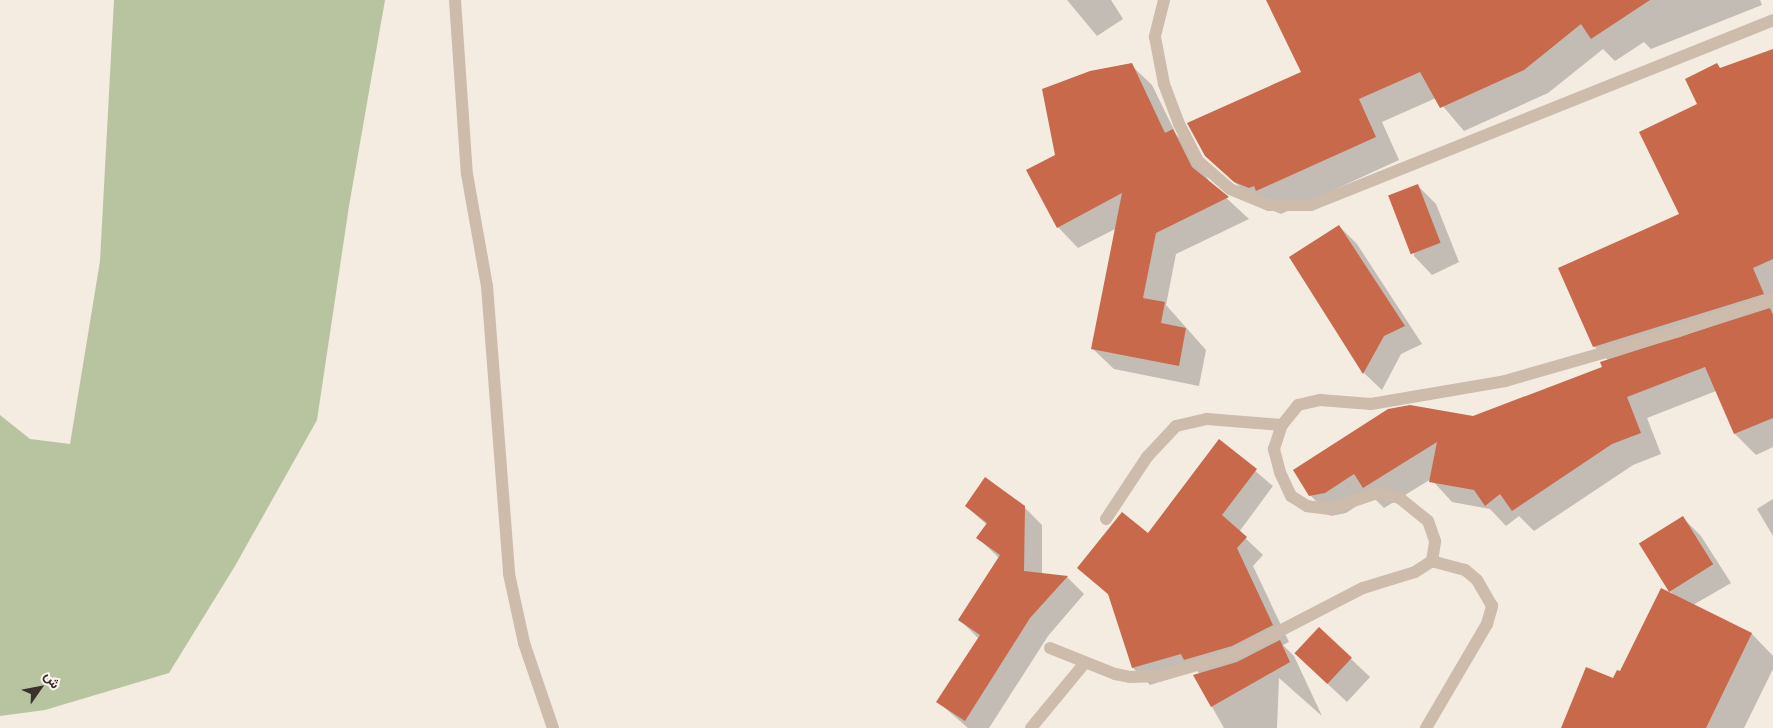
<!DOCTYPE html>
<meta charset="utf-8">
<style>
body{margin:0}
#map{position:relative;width:1773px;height:728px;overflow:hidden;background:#f4ebe1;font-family:Lato,Vazirmatn,sans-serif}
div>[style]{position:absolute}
.green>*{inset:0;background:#b8c4a0}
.shadow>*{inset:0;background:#0003}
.building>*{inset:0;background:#c8694b;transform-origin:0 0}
.minor>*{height:12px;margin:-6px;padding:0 6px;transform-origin:6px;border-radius:6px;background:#cdbbac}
span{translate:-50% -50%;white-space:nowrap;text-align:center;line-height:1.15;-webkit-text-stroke:4.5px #fbf5ee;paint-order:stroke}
.north{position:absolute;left:15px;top:663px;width:50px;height:50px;-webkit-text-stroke:4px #fbf5ee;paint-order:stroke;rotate:57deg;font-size:14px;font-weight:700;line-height:20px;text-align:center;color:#3b302b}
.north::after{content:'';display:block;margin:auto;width:18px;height:22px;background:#3b302b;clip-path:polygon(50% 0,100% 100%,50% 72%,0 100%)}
</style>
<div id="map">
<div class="green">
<div style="clip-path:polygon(114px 0,385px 0,349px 206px,317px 420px,235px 566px,169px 673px,45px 710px,0 716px,0 415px,30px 439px,70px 444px,100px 261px)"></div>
</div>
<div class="shadow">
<div style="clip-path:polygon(1067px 0,1111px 0,1123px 19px,1097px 36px)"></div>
<div style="clip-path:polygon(1268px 0,1760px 0,1762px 5px,1651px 49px,1644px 42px,1615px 61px,1603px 49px,1548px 93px,1464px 131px,1436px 98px,1382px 122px,1399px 160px,1281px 214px,1259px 205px,1206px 155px,1303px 73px)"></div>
<div style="clip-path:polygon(1773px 50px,1773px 447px,1756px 455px,1735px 434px,1716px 391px,1647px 418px,1661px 454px,1633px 465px,1534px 531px,1519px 516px,1506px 526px,1490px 509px,1452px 502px,1431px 479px,1384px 508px,1372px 496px,1346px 513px,1331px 516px,1310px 495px,1295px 470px,1473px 418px,1604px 367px,1609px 361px,1594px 346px,1681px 214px,1699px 104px)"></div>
<div style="clip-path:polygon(1131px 65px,1152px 85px,1176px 134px,1193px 152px,1210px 183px,1249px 219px,1176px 254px,1166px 305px,1206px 350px,1199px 386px,1114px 369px,1093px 349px,1117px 228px,1078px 248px,1058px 227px,1057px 155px)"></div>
<div style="clip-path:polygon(1417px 185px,1436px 204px,1459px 262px,1432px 275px,1414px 256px)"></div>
<div style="clip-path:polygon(1339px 226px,1357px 244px,1422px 344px,1401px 354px,1382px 390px,1364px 373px,1291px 257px)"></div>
<div style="clip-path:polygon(1220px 441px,1273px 486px,1239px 532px,1263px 555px,1253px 566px,1289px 642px,1283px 645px,1294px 656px,1322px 716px,1279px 678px,1277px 728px,1224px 728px,1194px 675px,1200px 674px,1196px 670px,1150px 685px,1133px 668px,1111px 597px,1078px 568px,1148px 535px)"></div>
<div style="clip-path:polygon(1773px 499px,1773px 536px,1757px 509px)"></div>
<div style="clip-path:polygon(966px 506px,1024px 507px,1042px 525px,1042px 574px,1067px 577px,1084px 594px,1048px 636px,989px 728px,968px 728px,938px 702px,979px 639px,960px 620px,999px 558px,978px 538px,987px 525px)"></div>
<div style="clip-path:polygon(1682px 517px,1701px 536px,1731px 583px,1693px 605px,1752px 634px,1773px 656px,1773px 669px,1744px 728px,1562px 728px,1621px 673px,1674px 595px,1669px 590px)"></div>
<div style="clip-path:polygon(1351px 659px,1370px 677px,1347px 702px,1315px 672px)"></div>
</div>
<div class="building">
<div style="clip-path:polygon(1266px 0,1650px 0,1591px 39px,1581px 24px,1524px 70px,1440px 108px,1420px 72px,1359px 99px,1376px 137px,1256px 191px,1254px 186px,1249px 188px,1234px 182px,1205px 156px,1187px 123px,1301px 72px)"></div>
<div style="clip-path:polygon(1773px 49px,1773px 259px,1753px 268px,1764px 294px,1593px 347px,1558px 268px,1679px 214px,1639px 132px,1697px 104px,1685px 79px,1717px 63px,1720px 68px)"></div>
<div style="clip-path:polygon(1132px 63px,1165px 133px,1173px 129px,1192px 167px,1229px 197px,1156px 233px,1143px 298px,1165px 302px,1161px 323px,1186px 328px,1179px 366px,1091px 349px,1122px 193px,1057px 228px,1026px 170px,1055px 155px,1042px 89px,1090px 71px)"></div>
<div style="left:1418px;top:184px;width:63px;height:32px;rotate:69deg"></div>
<div style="clip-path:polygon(1339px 225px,1405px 326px,1384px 336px,1363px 374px,1289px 257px)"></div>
<div style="clip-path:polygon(1770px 308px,1773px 315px,1773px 418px,1734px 434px,1705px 367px,1627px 397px,1641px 433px,1612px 444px,1512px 511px,1500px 494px,1485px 506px,1474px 490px,1429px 482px,1437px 442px,1363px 488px,1354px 474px,1325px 493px,1309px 496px,1293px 470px,1388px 409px,1410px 405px,1473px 416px,1602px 367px,1600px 362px)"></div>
<div style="clip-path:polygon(1219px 439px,1257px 469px,1222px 515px,1247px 537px,1237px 548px,1273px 625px,1232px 646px,1184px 660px,1181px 654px,1132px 668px,1108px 594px,1077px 568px,1122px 512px,1148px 533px)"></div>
<div style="clip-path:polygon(985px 477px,1025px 506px,1024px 571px,1068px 576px,1030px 618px,965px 721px,936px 702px,980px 635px,958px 620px,1000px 555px,976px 538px,987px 523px,965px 506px)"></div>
<div style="left:1683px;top:516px;width:57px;height:52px;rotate:58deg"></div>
<div style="clip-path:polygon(1661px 588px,1752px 633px,1706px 728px,1561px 728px,1586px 667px,1613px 678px,1617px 670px,1620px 671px)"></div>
<div style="left:1319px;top:627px;width:45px;height:36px;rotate:43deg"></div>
<div style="clip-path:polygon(1280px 640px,1290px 662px,1211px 707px,1193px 675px,1237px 662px)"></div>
</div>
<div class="minor">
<div style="left:455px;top:0;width:174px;rotate:86.1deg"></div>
<div style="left:467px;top:174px;width:114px;rotate:79.9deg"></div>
<div style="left:487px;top:286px;width:289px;rotate:85.6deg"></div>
<div style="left:509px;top:574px;width:71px;rotate:77.7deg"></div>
<div style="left:524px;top:643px;width:90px;rotate:71.2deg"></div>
<div style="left:1164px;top:0;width:38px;rotate:104deg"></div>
<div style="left:1155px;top:37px;width:48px;rotate:79.2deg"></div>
<div style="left:1164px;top:84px;width:43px;rotate:69.4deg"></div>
<div style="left:1179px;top:124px;width:42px;rotate:62.8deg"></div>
<div style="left:1198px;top:161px;width:43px;rotate:41.2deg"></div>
<div style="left:1230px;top:189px;width:42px;rotate:22.3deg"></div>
<div style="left:1269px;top:205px;width:42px"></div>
<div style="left:1311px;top:205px;width:498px;rotate:-21.8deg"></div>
<div style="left:1106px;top:519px;width:74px;rotate:-56.5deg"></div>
<div style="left:1147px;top:457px;width:42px;rotate:-46.9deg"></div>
<div style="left:1176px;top:426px;width:32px;rotate:-13deg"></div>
<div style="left:1207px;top:419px;width:75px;rotate:4.6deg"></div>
<div style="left:1050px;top:648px;width:70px;rotate:21.8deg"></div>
<div style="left:1115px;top:674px;width:15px;rotate:11deg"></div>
<div style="left:1130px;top:677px;width:29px;rotate:-2deg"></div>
<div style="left:1159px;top:676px;width:79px;rotate:-16.1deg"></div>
<div style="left:1235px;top:654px;width:144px;rotate:-27.3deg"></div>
<div style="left:1363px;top:588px;width:54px;rotate:-17.1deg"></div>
<div style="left:1415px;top:572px;width:20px;rotate:-33deg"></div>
<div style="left:1432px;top:561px;width:20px;rotate:-81deg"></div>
<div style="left:1435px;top:541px;width:21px;rotate:-109deg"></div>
<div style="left:1428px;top:521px;width:36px;rotate:-141deg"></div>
<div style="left:1400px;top:498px;width:24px;rotate:-168deg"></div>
<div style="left:1377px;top:493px;width:50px;rotate:161.2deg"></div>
<div style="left:1330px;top:509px;width:23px;rotate:-173deg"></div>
<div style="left:1307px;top:506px;width:19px;rotate:-148deg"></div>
<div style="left:1291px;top:496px;width:26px;rotate:-115deg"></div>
<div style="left:1280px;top:472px;width:24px;rotate:-105deg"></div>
<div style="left:1274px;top:449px;width:25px;rotate:-72deg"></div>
<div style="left:1282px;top:425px;width:26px;rotate:-51deg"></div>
<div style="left:1298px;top:405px;width:23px;rotate:-13deg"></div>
<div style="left:1320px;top:400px;width:51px;rotate:4.5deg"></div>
<div style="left:1371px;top:404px;width:136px;rotate:-9.7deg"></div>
<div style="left:1505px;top:381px;width:178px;rotate:-16deg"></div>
<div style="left:1676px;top:332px;width:102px;rotate:-18.8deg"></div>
<div style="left:1031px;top:728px;width:83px;rotate:-50.4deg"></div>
<div style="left:1426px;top:728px;width:121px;rotate:-59.6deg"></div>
<div style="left:1487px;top:624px;width:19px;rotate:-74deg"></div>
<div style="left:1492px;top:606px;width:30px;rotate:-120deg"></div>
<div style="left:1477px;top:580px;width:16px;rotate:-140deg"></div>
<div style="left:1465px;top:570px;width:34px;rotate:-165deg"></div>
</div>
<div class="north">ش</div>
</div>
